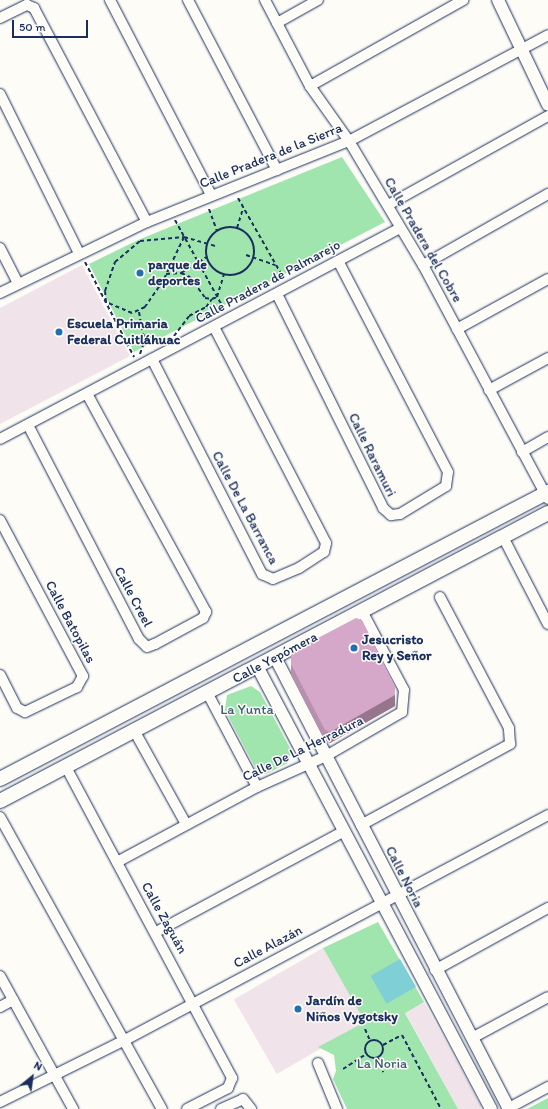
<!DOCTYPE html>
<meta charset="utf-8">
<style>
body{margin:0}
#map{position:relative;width:548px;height:1109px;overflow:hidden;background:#fdfcf7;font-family:Itim,sans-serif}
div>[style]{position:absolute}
.built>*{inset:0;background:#f1e3ea;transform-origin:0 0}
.green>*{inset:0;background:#a0e4ae}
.water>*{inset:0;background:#7ecfd6;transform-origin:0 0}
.path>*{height:2px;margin-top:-1px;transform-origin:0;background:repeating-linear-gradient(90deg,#1b2f5e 0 4px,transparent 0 7px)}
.path>.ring{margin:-1px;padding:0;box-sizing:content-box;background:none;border:2px solid #1b2f5e;border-radius:50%}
.roads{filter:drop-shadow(0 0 1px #1b2f5e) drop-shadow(0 0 1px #1b2f5e)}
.minor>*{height:10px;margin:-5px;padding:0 5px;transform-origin:5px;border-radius:5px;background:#fdfcf7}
.tertiary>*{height:12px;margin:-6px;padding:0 6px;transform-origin:6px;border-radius:6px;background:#fdfcf7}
.secondary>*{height:14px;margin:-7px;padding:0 7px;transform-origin:7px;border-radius:7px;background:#fdfcf7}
.wall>*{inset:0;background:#b790ae}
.shaded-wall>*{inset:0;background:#95768d}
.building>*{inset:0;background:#d5a8ca}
.dots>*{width:11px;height:11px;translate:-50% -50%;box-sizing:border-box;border:2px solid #fdfcf7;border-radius:50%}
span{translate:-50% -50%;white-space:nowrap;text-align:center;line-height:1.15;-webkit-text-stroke:3px #fdfcf7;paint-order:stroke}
.street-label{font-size:14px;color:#1b2f5e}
.poi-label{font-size:14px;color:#1b2f5e;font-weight:700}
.left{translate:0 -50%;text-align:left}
.park-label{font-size:14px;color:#3c5c72}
.north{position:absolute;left:12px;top:1057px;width:40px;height:40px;-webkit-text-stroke:3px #fdfcf7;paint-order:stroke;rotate:29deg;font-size:11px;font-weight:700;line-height:16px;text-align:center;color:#1b2f5e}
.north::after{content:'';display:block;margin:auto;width:14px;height:18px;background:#1b2f5e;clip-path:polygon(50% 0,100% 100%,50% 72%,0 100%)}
.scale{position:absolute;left:12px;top:20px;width:76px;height:18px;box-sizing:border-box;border:2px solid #1b2f5e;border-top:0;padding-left:5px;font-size:12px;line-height:14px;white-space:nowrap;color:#1b2f5e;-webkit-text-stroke:3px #fdfcf7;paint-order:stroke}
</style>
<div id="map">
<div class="built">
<div style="clip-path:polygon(82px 265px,130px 356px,0 424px,0 308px)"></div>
<div style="left:323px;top:948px;width:86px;height:103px;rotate:60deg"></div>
<div style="clip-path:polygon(424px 1002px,481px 1106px,480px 1109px,458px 1109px,405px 1012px)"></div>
</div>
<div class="green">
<div style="clip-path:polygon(342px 157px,385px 222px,134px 352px,89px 264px,138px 240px)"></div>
<div style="clip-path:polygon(251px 686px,260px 692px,291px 750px,288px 763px,266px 774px,256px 769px,225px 710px,227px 695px)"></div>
<div style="clip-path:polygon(378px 922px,424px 1002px,405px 1013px,458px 1109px,347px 1109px,333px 1079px,336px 1071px,334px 1055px,318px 1047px,365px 1022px,323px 948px)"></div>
<div style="clip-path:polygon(548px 1098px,548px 1109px,527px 1109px)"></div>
</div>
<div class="water">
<div style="left:400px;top:959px;width:32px;height:34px;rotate:60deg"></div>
</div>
<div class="path">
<div style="left:238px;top:198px;width:93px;rotate:60.4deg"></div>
<div style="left:209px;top:209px;width:23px;rotate:70deg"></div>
<div style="left:175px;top:220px;width:104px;rotate:61.2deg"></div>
<div class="ring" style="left:206px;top:227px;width:46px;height:46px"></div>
<div style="left:237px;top:228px;width:21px;rotate:-73deg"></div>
<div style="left:184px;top:237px;width:49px;rotate:115.5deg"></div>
<div style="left:163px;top:281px;width:32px;rotate:125deg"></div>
<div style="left:145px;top:307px;width:14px;rotate:155deg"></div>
<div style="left:132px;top:313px;width:28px;rotate:-157deg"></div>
<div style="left:106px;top:302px;width:11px;rotate:-95deg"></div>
<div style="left:105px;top:291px;width:31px;rotate:-71deg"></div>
<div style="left:115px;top:262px;width:33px;rotate:-40deg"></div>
<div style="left:140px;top:241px;width:44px;rotate:-5.2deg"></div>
<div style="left:184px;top:237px;width:33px;rotate:16deg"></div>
<div style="left:246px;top:255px;width:31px;rotate:19deg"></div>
<div style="left:85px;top:262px;width:107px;rotate:62.7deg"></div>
<div style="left:181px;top:273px;width:10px;rotate:24deg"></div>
<div style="left:190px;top:277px;width:26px;rotate:54deg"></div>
<div style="left:205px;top:298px;width:7px;rotate:8deg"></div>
<div style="left:212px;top:299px;width:5px;rotate:-22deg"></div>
<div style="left:217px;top:297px;width:24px;rotate:-73deg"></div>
<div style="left:166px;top:274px;width:15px;rotate:-4deg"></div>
<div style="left:181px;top:273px;width:31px;rotate:-32deg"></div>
<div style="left:139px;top:312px;width:23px;rotate:80deg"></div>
<div style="left:143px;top:335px;width:20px;rotate:20deg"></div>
<div style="left:174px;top:336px;width:25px;rotate:-53deg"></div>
<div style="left:189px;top:316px;width:19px;rotate:-28deg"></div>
<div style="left:206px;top:307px;width:10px;rotate:-53deg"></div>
<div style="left:140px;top:354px;width:18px;rotate:-71deg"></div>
<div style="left:365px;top:1029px;width:13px;rotate:67deg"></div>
<div class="ring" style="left:365px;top:1040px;width:16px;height:16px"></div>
<div style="left:383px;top:1045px;width:21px;rotate:-28deg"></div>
<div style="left:402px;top:1035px;width:84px;rotate:62.2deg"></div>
<div style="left:378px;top:1058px;width:15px;rotate:70deg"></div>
<div style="left:343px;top:1069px;width:27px;rotate:-33deg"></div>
</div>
<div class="roads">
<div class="minor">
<div style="left:110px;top:0;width:220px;rotate:62.6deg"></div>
<div style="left:188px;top:0;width:192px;rotate:62.4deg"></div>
<div style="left:265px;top:0;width:97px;rotate:62.4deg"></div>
<div style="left:310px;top:86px;width:67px;rotate:54.7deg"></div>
<div style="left:349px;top:141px;width:144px;rotate:59.2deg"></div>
<div style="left:423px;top:265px;width:265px;rotate:61.9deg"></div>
<div style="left:0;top:18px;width:30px;rotate:-26deg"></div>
<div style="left:27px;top:5px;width:8px;rotate:23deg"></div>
<div style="left:34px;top:8px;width:242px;rotate:62.2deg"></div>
<div style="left:277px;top:23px;width:47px;rotate:-29.3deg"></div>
<div style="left:310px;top:86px;width:176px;rotate:-29.3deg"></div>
<div style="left:0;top:94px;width:178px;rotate:63.6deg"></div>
<div style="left:388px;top:205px;width:183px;rotate:-29.1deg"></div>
<div style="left:0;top:248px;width:39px;rotate:63deg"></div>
<div style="left:423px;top:265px;width:144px;rotate:-29.6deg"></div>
<div style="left:0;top:293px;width:163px;rotate:-25.8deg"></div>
<div style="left:147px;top:222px;width:218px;rotate:-21.9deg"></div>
<div style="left:349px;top:141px;width:225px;rotate:-28deg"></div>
<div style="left:277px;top:294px;width:239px;rotate:63.6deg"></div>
<div style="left:383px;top:508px;width:11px;rotate:41deg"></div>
<div style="left:391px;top:515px;width:9px;rotate:-6deg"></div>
<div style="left:400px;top:514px;width:54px;rotate:-31.3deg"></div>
<div style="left:446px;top:486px;width:14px;rotate:-82deg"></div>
<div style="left:448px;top:472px;width:238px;rotate:-117.5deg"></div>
<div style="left:457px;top:329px;width:104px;rotate:-28.8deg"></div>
<div style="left:152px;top:359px;width:242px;rotate:62.9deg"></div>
<div style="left:262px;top:574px;width:12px;rotate:24deg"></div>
<div style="left:273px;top:579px;width:28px;rotate:-23deg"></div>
<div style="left:299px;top:568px;width:30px;rotate:-33deg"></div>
<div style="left:324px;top:552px;width:9px;rotate:-77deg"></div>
<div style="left:326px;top:543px;width:243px;rotate:-117.4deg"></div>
<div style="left:489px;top:390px;width:67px;rotate:-28.5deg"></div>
<div style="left:28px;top:425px;width:241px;rotate:62.6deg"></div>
<div style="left:139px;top:639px;width:11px;rotate:45deg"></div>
<div style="left:147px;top:647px;width:9px;rotate:-21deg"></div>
<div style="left:155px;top:644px;width:55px;rotate:-28.4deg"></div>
<div style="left:203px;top:618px;width:7px;rotate:-63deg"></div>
<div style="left:206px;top:612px;width:248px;rotate:-118.6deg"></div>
<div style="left:0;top:439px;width:452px;rotate:-27.8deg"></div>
<div style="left:522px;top:452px;width:30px;rotate:-30deg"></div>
<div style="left:0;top:520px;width:177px;rotate:62deg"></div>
<div style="left:83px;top:676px;width:13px;rotate:119deg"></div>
<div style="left:77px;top:687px;width:58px;rotate:154.3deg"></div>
<div style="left:25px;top:712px;width:9px;rotate:-153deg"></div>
<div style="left:17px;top:708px;width:37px;rotate:-117deg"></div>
<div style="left:503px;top:537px;width:98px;rotate:62.7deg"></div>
<div style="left:208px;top:694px;width:105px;rotate:62.2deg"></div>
<div style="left:135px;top:732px;width:105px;rotate:61deg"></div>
<div style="left:66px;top:767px;width:353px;rotate:61.9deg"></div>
<div style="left:232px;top:1078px;width:11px;rotate:112deg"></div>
<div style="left:228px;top:1088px;width:46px;rotate:152.9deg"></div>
<div style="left:0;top:817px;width:334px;rotate:61deg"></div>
<div style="left:361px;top:825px;width:170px;rotate:-28.5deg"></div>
<div style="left:510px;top:744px;width:16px;rotate:-94deg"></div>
<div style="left:509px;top:728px;width:148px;rotate:-117.8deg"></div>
<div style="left:117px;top:862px;width:159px;rotate:-28.2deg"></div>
<div style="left:257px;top:787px;width:76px;rotate:-24.2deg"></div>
<div style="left:326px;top:756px;width:88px;rotate:-30.1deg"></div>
<div style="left:402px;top:712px;width:22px;rotate:-85deg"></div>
<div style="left:404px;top:690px;width:87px;rotate:-118deg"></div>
<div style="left:156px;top:932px;width:213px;rotate:-28.2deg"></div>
<div style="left:435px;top:970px;width:129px;rotate:-28.8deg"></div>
<div style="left:0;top:976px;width:152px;rotate:61.2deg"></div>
<div style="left:0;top:1007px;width:15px;rotate:-28deg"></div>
<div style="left:472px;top:1038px;width:86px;rotate:-28.3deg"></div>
<div style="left:318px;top:1063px;width:50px;rotate:67.6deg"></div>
<div style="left:0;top:1102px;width:140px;rotate:-26.4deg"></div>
<div style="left:125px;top:1040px;width:479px;rotate:-28deg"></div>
<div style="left:221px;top:1109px;width:24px;rotate:-24deg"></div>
<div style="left:243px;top:1099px;width:13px;rotate:51deg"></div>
<div style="left:507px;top:1109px;width:47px;rotate:-28.2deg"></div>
</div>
<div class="tertiary">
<div style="left:498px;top:0;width:116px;rotate:64.5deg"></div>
<div style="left:275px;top:657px;width:509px;rotate:62.63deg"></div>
<div style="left:257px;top:666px;width:501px;rotate:62.16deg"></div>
</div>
<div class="secondary">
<div style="left:0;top:779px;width:619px;rotate:-27.64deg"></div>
<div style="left:0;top:801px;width:619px;rotate:-27.72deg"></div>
</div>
</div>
<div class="wall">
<div style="clip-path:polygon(291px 655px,395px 697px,395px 706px,330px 743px,325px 741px,291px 675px)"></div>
</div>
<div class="shaded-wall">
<div style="clip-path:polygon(395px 686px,395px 706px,330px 743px,330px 732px)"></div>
</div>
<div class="building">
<div style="clip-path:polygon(356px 618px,362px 620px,395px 686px,395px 695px,330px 732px,325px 730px,291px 664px,291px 655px,297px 649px)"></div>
</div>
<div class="dots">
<div style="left:140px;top:273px;background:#1f6fb2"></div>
<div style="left:59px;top:332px;background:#1f6fb2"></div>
<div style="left:354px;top:648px;background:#1f6fb2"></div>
<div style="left:298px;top:1009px;background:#1f6fb2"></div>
</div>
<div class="street-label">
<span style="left:271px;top:156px;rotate:-22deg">Calle Pradera de la Sierra</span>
<span style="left:423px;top:240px;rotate:60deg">Calle Pradera del Cobre</span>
<span style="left:268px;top:282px;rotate:-28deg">Calle Pradera de Palmarejo</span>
<span style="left:372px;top:455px;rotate:64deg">Calle Raramuri</span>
<span style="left:245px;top:508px;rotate:62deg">Calle De La Barranca</span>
<span style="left:133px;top:597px;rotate:62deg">Calle Creel</span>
<span style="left:70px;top:622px;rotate:62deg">Calle Batopilas</span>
<span style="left:275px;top:658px;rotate:-28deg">Calle Yepómera</span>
<span style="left:303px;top:749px;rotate:-26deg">Calle De La Herradura</span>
<span style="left:404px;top:877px;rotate:63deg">Calle Noria</span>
<span style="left:164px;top:918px;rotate:61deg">Calle Zaguán</span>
<span style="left:268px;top:947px;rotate:-28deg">Calle Alazán</span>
</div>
<div class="poi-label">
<span class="left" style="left:148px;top:273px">parque de<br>deportes</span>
<span class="left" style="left:67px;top:332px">Escuela Primaria<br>Federal Cuitláhuac</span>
<span class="left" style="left:362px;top:648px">Jesucristo<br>Rey y Señor</span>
<span class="left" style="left:306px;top:1009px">Jardín de<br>Niños Vygotsky</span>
</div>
<div class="park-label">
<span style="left:247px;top:710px">La Yunta</span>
<span style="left:382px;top:1064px">La Noria</span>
</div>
<div class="north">N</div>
<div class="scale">50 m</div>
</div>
